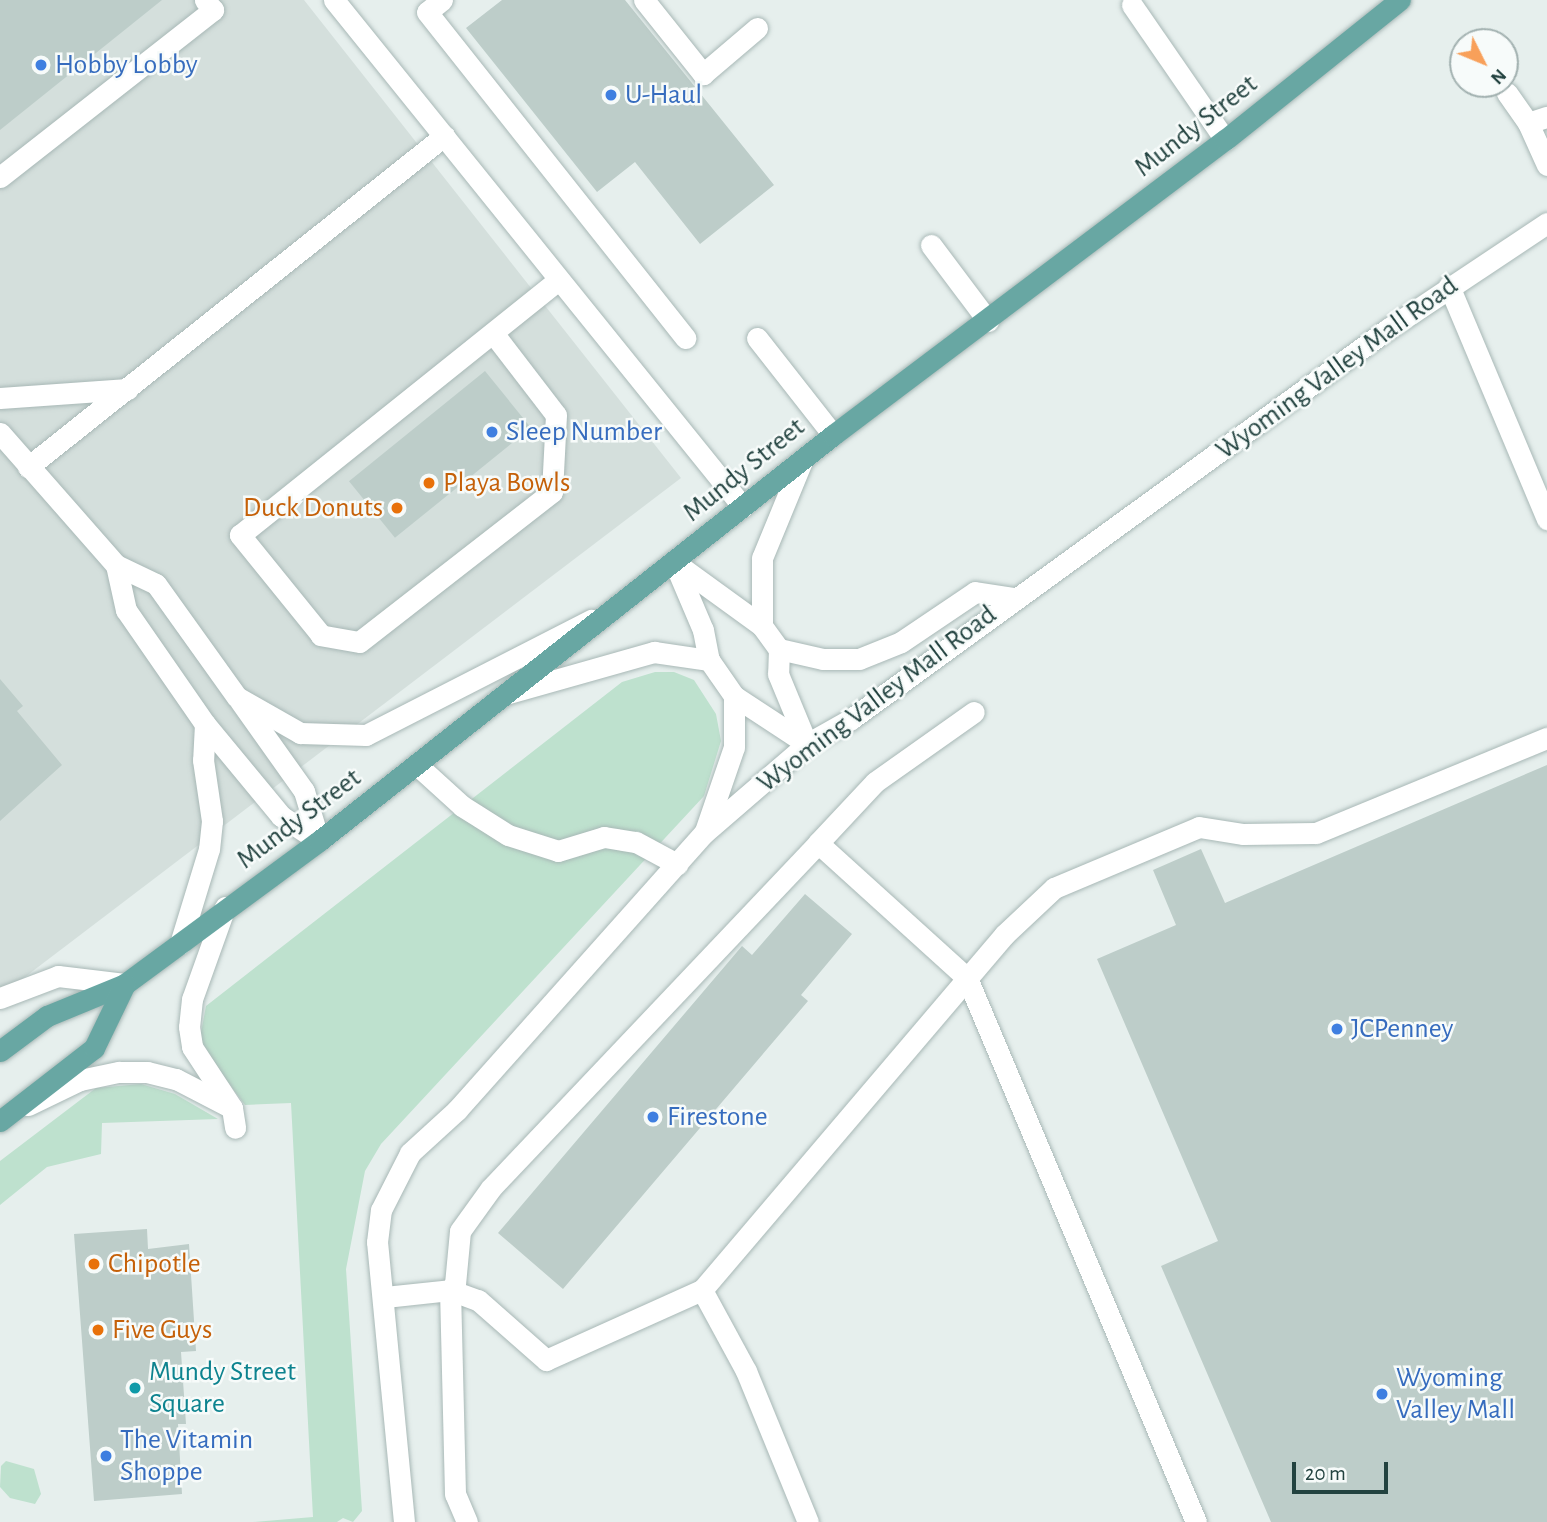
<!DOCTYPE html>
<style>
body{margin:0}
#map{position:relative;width:1547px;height:1522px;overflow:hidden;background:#e6efed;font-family:"Alegreya Sans",sans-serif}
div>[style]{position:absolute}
.built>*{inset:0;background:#d4dfdc}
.green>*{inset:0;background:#bee1ce}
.building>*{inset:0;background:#bdcdc9;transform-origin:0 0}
.roads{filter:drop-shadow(0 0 2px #a8b8b6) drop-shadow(0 0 2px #a8b8b6)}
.minor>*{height:21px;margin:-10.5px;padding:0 10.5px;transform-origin:10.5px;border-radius:10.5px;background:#fff}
.major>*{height:21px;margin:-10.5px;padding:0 10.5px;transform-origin:10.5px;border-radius:10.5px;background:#68a7a3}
.dots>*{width:19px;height:19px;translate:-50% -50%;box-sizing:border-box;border:4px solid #f7fbfa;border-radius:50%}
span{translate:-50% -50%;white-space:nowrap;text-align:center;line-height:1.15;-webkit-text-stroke:5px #f7fbfa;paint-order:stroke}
.shop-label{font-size:28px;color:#366cbe}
.left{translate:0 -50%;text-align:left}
.street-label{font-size:28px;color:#234340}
.food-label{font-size:28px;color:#c56008}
.right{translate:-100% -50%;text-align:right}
.culture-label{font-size:28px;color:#0d838f}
.north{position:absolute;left:1449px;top:28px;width:70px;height:70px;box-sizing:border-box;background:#f7fbfa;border:2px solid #a2b1b0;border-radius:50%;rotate:133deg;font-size:19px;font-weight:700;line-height:28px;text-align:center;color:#234340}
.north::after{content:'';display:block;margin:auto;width:24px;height:32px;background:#f8a05a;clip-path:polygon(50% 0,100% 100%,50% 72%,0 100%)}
.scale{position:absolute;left:1292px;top:1462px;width:96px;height:32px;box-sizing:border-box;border:4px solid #234340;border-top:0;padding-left:9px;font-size:21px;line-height:24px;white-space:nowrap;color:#234340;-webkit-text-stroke:5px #f7fbfa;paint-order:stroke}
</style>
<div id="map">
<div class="built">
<div style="clip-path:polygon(0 0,304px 0,681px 478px,0 996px)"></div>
</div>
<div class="green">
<div style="clip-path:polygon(655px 672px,674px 672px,694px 680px,716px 714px,721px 741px,704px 796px,381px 1144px,365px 1171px,346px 1269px,362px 1511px,353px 1522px,343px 1518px,337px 1522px,253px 1522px,313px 1517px,291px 1103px,245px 1105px,205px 1052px,200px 1038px,206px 1006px,622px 682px)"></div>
<div style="clip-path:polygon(141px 1084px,175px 1094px,218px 1119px,102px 1123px,101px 1154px,47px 1167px,0 1205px,0 1161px,96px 1088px)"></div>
<div style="clip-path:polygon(6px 1461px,34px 1469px,41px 1494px,35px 1504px,10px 1498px,0 1487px,1px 1466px)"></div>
</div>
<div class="building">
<div style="clip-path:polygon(0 0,162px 0,0 130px)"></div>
<div style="clip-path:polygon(502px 0,625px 0,774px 185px,700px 244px,635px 162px,597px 192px,466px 28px)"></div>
<div style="left:485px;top:371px;width:73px;height:175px;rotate:51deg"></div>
<div style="clip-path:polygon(0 679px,23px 706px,17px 711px,62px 765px,0 821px)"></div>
<div style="clip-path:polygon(1547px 765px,1547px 1522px,1271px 1522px,1161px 1266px,1218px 1241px,1097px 959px,1176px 925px,1153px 870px,1201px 849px,1225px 903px)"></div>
<div style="clip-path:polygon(805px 894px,852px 934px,801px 995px,808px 1001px,563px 1289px,498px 1233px,742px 946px,752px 955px)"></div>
<div style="clip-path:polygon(147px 1229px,148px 1249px,189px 1244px,196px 1351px,181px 1352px,186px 1424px,178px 1424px,182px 1494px,94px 1501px,74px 1234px)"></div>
</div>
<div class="roads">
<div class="minor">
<div style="left:334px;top:0;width:651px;rotate:51.11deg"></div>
<div style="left:442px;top:0;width:19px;rotate:141deg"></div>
<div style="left:427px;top:12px;width:416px;rotate:51.6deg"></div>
<div style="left:644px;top:0;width:95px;rotate:51.4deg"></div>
<div style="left:703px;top:74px;width:71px;rotate:-40.4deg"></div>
<div style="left:1132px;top:5px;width:164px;rotate:55.4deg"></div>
<div style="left:1507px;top:93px;width:37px;rotate:55deg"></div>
<div style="left:1528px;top:123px;width:20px;rotate:-18deg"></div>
<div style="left:1528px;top:123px;width:46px;rotate:65.7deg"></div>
<div style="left:0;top:177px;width:271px;rotate:-38.1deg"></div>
<div style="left:213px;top:10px;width:13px;rotate:-129deg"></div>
<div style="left:931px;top:245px;width:95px;rotate:53.1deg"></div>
<div style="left:1449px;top:286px;width:253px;rotate:67.2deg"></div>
<div style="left:493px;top:333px;width:103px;rotate:52.5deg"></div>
<div style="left:556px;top:415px;width:77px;rotate:93deg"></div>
<div style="left:552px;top:492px;width:244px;rotate:142.1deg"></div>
<div style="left:359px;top:642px;width:39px;rotate:-170deg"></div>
<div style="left:321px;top:635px;width:129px;rotate:-129deg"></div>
<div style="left:240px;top:535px;width:408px;rotate:-38.7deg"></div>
<div style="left:757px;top:338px;width:123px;rotate:51.9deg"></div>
<div style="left:0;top:398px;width:128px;rotate:-4deg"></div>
<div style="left:0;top:433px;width:176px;rotate:48.7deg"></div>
<div style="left:116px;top:565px;width:44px;rotate:25.4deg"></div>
<div style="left:156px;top:584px;width:139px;rotate:54.4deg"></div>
<div style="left:237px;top:697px;width:73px;rotate:29.7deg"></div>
<div style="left:300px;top:733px;width:66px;rotate:1.7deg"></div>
<div style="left:366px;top:735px;width:253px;rotate:-27.1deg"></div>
<div style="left:802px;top:461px;width:105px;rotate:112.4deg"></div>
<div style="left:762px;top:558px;width:68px;rotate:90deg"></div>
<div style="left:762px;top:626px;width:29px;rotate:54deg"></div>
<div style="left:779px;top:649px;width:45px;rotate:12.8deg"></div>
<div style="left:823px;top:659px;width:36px"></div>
<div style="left:859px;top:659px;width:45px;rotate:-22deg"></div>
<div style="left:901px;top:642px;width:89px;rotate:-34deg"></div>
<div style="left:975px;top:592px;width:38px;rotate:9deg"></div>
<div style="left:28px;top:467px;width:532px;rotate:-38.51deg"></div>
<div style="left:674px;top:562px;width:109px;rotate:36deg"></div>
<div style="left:674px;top:562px;width:74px;rotate:66.9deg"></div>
<div style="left:703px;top:630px;width:31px;rotate:79deg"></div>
<div style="left:116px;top:565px;width:46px;rotate:77.5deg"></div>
<div style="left:126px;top:610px;width:139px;rotate:55.3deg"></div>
<div style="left:205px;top:724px;width:36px;rotate:93deg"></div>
<div style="left:203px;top:760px;width:62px;rotate:81.6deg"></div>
<div style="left:212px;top:821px;width:28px;rotate:96deg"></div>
<div style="left:209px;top:849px;width:99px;rotate:107deg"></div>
<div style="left:779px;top:649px;width:25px;rotate:92deg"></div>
<div style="left:778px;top:674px;width:76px;rotate:67.5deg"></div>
<div style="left:509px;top:693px;width:151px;rotate:-15.8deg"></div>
<div style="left:654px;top:652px;width:56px;rotate:8.3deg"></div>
<div style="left:709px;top:660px;width:44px;rotate:55.2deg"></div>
<div style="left:734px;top:696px;width:51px;rotate:90deg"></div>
<div style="left:734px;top:747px;width:89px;rotate:109deg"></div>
<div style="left:734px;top:696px;width:87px;rotate:33.3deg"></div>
<div style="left:240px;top:701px;width:110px;rotate:54.6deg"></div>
<div style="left:304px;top:791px;width:52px;rotate:73.3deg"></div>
<div style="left:205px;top:724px;width:119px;rotate:50.4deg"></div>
<div style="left:281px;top:816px;width:45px;rotate:33.3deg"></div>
<div style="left:417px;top:765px;width:61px;rotate:42.3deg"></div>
<div style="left:462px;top:806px;width:54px;rotate:32.2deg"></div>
<div style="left:508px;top:835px;width:52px;rotate:17.7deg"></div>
<div style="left:558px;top:851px;width:48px;rotate:-16.9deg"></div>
<div style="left:604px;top:837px;width:32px;rotate:9deg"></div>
<div style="left:636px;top:842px;width:47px;rotate:28.2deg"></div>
<div style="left:818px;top:843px;width:83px;rotate:-46.9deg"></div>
<div style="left:875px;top:782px;width:121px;rotate:-35.3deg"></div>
<div style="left:225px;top:907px;width:98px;rotate:109.7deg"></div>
<div style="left:192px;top:999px;width:28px;rotate:96deg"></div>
<div style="left:189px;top:1027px;width:20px;rotate:81deg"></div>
<div style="left:192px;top:1047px;width:73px;rotate:56.7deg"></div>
<div style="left:232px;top:1108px;width:20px;rotate:81deg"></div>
<div style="left:0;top:998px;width:62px;rotate:-20.8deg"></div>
<div style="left:58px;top:976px;width:67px;rotate:6.8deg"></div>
<div style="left:28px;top:1105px;width:58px;rotate:-25.7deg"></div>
<div style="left:80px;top:1080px;width:40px;rotate:-12deg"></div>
<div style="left:119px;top:1072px;width:28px"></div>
<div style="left:147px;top:1072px;width:30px;rotate:14deg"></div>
<div style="left:176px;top:1079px;width:63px;rotate:27.4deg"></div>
<div style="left:702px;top:1290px;width:92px;rotate:61.5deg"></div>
<div style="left:746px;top:1371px;width:163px;rotate:67.7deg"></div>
<div style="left:385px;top:1297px;width:65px;rotate:-6.1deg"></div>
<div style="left:450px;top:1290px;width:30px;rotate:20deg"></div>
<div style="left:478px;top:1300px;width:91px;rotate:41.4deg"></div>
<div style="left:546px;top:1360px;width:171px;rotate:-24.2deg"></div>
<div style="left:702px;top:1290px;width:466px;rotate:-49.6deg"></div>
<div style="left:1004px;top:935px;width:69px;rotate:-43.2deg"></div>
<div style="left:1054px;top:888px;width:157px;rotate:-22.8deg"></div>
<div style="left:1199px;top:827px;width:45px;rotate:9deg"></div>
<div style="left:1243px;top:834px;width:73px;rotate:-0.8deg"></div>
<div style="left:1316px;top:833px;width:250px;rotate:-22.4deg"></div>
<div style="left:404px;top:1522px;width:281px;rotate:-95.5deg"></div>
<div style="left:377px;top:1242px;width:32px;rotate:-83deg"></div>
<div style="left:381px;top:1210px;width:64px;rotate:-63deg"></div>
<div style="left:410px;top:1153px;width:64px;rotate:-42.5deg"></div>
<div style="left:457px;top:1110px;width:371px;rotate:-48.3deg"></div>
<div style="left:704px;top:833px;width:136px;rotate:-40.8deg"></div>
<div style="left:807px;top:744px;width:51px;rotate:-29.6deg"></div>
<div style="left:851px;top:719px;width:664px;rotate:-35.99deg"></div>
<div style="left:1388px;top:329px;width:191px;rotate:-33.7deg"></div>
<div style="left:467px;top:1522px;width:30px;rotate:-113deg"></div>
<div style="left:455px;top:1494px;width:204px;rotate:-91.4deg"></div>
<div style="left:450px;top:1290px;width:8px;rotate:-50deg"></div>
<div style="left:455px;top:1284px;width:53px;rotate:-84.6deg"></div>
<div style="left:460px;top:1231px;width:53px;rotate:-54.2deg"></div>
<div style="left:491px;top:1188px;width:475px;rotate:-46.5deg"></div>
<div style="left:818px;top:843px;width:201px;rotate:42.2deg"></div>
<div style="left:967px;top:978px;width:590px;rotate:67.17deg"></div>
</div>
<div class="major">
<div style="left:0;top:1051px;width:59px;rotate:-36.7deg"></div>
<div style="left:47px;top:1016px;width:84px;rotate:-22.3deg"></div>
<div style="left:125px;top:984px;width:241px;rotate:-36.4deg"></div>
<div style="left:319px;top:841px;width:655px;rotate:-38.3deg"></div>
<div style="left:833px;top:435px;width:491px;rotate:-37deg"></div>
<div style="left:1225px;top:140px;width:224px;rotate:-38.7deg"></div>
<div style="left:0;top:1121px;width:119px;rotate:-37.8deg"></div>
<div style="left:94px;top:1048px;width:71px;rotate:-64.2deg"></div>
</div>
</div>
<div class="dots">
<div style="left:41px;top:65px;background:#3f7fe0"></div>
<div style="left:611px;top:95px;background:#3f7fe0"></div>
<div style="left:492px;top:432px;background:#3f7fe0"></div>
<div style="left:429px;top:483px;background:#e8710a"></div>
<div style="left:397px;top:508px;background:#e8710a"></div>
<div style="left:1337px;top:1029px;background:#3f7fe0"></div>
<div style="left:653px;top:1117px;background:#3f7fe0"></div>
<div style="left:94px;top:1264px;background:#e8710a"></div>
<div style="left:98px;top:1330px;background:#e8710a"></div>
<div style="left:135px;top:1388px;background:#0f9aa8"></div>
<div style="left:1382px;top:1394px;background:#3f7fe0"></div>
<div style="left:106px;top:1456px;background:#3f7fe0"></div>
</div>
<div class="shop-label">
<span class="left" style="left:55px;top:65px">Hobby Lobby</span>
<span class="left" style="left:625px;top:95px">U-Haul</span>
<span class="left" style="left:506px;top:432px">Sleep Number</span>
<span class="left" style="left:1351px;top:1029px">JCPenney</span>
<span class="left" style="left:667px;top:1117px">Firestone</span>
<span class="left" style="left:1396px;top:1394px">Wyoming<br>Valley Mall</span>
<span class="left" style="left:120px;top:1456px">The Vitamin<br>Shoppe</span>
</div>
<div class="street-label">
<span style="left:1196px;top:126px;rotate:-38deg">Mundy Street</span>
<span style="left:1337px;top:368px;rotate:-36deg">Wyoming Valley Mall Road</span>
<span style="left:744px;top:470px;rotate:-39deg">Mundy Street</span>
<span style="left:877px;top:699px;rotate:-37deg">Wyoming Valley Mall Road</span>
<span style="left:299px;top:819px;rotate:-37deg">Mundy Street</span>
</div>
<div class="food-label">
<span class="left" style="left:443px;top:483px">Playa Bowls</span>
<span class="right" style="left:383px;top:508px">Duck Donuts</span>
<span class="left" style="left:108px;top:1264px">Chipotle</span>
<span class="left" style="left:112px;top:1330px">Five Guys</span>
</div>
<div class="culture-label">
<span class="left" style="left:149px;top:1388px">Mundy Street<br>Square</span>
</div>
<div class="north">N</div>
<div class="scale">20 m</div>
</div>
